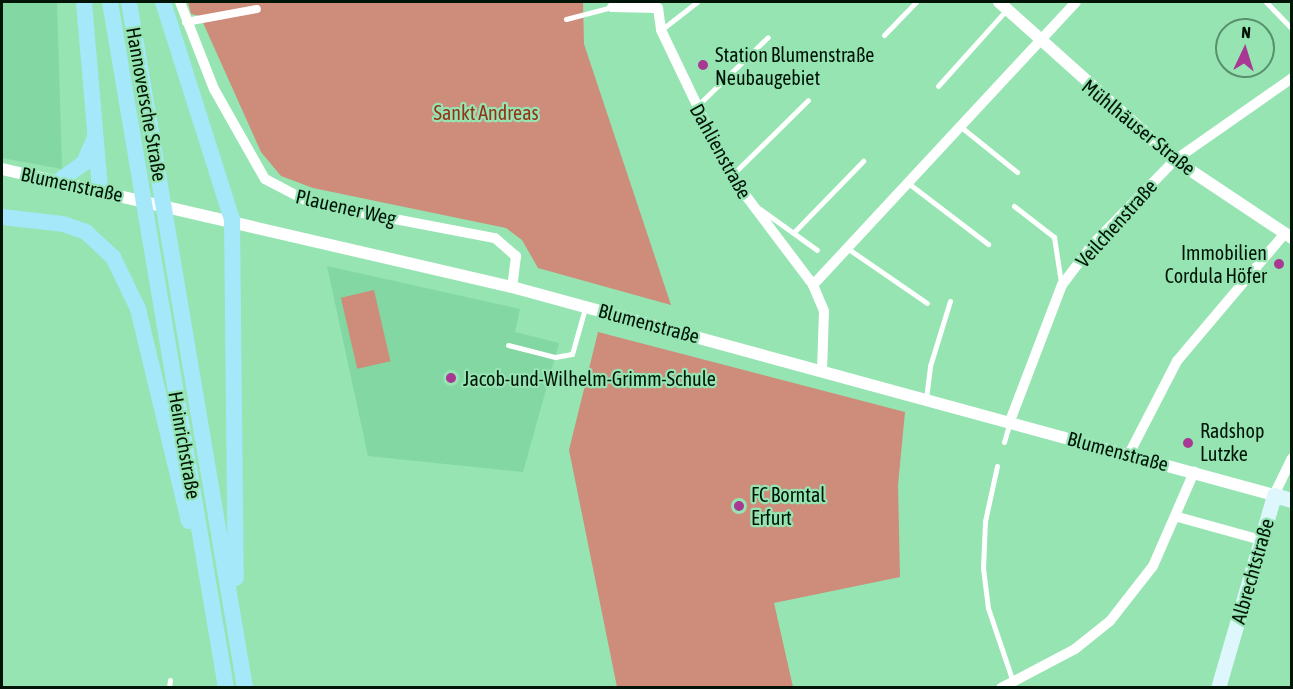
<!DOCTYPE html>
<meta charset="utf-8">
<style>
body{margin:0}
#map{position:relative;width:1293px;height:689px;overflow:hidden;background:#95e4b2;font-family:"Asap Condensed",sans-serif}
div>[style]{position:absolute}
.built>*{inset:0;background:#83d7a2}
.green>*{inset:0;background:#ce8c7a;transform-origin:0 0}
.service>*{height:5px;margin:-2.5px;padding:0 2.5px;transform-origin:2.5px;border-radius:2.5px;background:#fff}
.pedestrian>*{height:8px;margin:-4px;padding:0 4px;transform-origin:4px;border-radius:4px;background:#fff}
.minor>*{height:10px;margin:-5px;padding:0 5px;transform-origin:5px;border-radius:5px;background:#fff}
.tertiary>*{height:12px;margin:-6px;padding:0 6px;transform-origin:6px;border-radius:6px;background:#fff}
.secondary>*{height:15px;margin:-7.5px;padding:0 7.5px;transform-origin:7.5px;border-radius:7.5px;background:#ddf7fd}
.trunk>*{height:16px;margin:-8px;padding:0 8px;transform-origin:8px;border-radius:8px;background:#a4e8fa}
.dots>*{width:16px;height:16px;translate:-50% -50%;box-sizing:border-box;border:3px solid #95e4b2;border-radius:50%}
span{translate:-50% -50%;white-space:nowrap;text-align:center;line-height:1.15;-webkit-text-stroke:4.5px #95e4b2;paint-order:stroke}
.poi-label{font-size:20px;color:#001508}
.left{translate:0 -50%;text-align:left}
.right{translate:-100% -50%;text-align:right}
.street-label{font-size:20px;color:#001508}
.park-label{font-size:20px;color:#953218}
.frame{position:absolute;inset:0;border:3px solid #001508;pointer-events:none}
.north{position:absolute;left:1215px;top:18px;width:60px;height:60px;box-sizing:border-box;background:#95e4b2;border:2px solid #59916e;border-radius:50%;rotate:4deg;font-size:16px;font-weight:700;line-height:24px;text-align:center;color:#001508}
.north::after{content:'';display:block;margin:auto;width:21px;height:27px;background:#a83894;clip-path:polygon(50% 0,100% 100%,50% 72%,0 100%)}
</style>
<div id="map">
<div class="built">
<div style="clip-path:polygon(2px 2px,57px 2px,62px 169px,2px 158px)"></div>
<div style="clip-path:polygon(327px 266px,520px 309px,515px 332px,559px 343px,523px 472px,368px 456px)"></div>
</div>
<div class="green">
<div style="clip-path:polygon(188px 2px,583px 2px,584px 44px,671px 305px,538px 268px,522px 240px,506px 228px,313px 188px,281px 176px,261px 152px,200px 16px,191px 14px)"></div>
<div style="left:374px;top:290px;width:73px;height:34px;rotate:77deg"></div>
<div style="clip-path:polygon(598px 332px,905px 412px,898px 485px,900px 577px,774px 603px,793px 687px,617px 687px,569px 450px)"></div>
</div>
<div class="service">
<div style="left:1266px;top:2px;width:37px;rotate:46deg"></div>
<div style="left:566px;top:19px;width:48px;rotate:-14.6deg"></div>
<div style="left:661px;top:30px;width:46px;rotate:-37.9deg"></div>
<div style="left:884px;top:35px;width:46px;rotate:-45.9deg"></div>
<div style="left:938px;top:86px;width:103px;rotate:-48.1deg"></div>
<div style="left:696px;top:107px;width:100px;rotate:-44.2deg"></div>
<div style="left:961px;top:127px;width:72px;rotate:38.8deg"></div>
<div style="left:731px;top:176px;width:108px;rotate:-44.6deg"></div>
<div style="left:908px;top:183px;width:101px;rotate:37.3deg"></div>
<div style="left:1014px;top:206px;width:51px;rotate:37.8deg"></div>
<div style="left:1054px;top:237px;width:47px;rotate:81.3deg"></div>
<div style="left:760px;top:209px;width:70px;rotate:35.7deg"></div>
<div style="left:795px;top:231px;width:98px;rotate:-45.8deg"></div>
<div style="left:847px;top:248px;width:97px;rotate:34.5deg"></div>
<div style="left:508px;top:345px;width:49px;rotate:14.3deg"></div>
<div style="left:555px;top:357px;width:17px;rotate:-10deg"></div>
<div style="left:572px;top:354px;width:48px;rotate:-74.2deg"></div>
<div style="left:926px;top:399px;width:33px;rotate:-83deg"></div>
<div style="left:930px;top:366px;width:68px;rotate:-72.9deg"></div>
<div style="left:1004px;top:442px;width:19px;rotate:-74deg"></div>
<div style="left:997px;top:466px;width:56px;rotate:102.3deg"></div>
<div style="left:985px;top:521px;width:47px;rotate:92.4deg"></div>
<div style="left:983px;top:568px;width:40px;rotate:82.9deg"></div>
<div style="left:988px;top:608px;width:78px;rotate:71.3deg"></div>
<div style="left:169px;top:688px;width:8px;rotate:-83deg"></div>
</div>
<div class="pedestrian">
<div style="left:186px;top:22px;width:72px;rotate:-10.4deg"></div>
</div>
<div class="minor">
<div style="left:180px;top:2px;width:93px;rotate:68.7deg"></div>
<div style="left:214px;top:89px;width:103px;rotate:60.5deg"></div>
<div style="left:265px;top:179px;width:52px;rotate:27.6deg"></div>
<div style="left:311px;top:203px;width:187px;rotate:10.8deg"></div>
<div style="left:495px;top:238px;width:28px;rotate:41deg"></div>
<div style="left:516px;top:256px;width:31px;rotate:97deg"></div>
<div style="left:612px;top:7px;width:46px;rotate:1.2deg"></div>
<div style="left:658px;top:8px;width:22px;rotate:82deg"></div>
<div style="left:661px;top:30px;width:162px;rotate:64.4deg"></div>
<div style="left:731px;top:176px;width:136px;rotate:53deg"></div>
<div style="left:813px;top:285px;width:28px;rotate:67deg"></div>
<div style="left:824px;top:311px;width:60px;rotate:91.9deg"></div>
<div style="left:813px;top:285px;width:386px;rotate:-47.1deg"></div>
<div style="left:1010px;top:421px;width:146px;rotate:-69.1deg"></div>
<div style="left:1062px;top:285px;width:50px;rotate:-53.1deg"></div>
<div style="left:1092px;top:245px;width:119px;rotate:-45.7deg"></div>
<div style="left:1175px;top:160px;width:143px;rotate:-35deg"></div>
<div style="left:1129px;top:454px;width:105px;rotate:-62.7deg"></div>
<div style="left:1177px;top:361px;width:167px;rotate:-49.8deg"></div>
<div style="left:1274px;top:495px;width:41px;rotate:-64.1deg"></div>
<div style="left:1178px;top:517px;width:86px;rotate:15.5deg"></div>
<div style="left:1001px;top:688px;width:84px;rotate:-27.8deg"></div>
<div style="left:1075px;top:649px;width:45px;rotate:-38.7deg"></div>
<div style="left:1110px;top:621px;width:70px;rotate:-52deg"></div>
<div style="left:1153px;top:566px;width:103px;rotate:-66.4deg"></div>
</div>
<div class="tertiary">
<div style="left:999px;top:2px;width:237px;rotate:41.9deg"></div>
<div style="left:1175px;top:160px;width:141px;rotate:33.7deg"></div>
<div style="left:2px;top:169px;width:523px;rotate:13.03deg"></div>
<div style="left:512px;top:287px;width:790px;rotate:15.27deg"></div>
</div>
<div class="secondary">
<div style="left:1218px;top:688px;width:201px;rotate:-73.8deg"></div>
<div style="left:1274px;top:495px;width:19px;rotate:16deg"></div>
</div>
<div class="trunk">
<div style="left:84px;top:2px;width:189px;rotate:85.1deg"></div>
<div style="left:110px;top:2px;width:696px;rotate:80.4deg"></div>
<div style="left:129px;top:2px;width:696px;rotate:80.4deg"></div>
<div style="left:163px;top:2px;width:229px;rotate:72.4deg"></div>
<div style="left:232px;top:220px;width:358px;rotate:89.4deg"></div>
<div style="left:59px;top:181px;width:31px;rotate:-36deg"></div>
<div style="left:84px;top:163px;width:26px;rotate:-67deg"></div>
<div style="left:2px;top:217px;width:61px;rotate:6.5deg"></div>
<div style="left:63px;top:224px;width:24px;rotate:19deg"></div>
<div style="left:86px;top:232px;width:37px;rotate:43deg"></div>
<div style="left:113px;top:257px;width:58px;rotate:64.3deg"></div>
<div style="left:138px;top:309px;width:218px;rotate:76.5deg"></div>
</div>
<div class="dots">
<div style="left:703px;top:65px;background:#a83894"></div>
<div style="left:1279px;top:264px;background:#a83894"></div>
<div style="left:451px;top:378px;background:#a83894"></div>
<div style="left:1188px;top:443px;background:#a83894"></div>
<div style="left:739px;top:506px;background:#a83894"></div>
</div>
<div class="poi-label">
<span class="left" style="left:715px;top:66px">Station Blumenstraße<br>Neubaugebiet</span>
<span class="right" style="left:1267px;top:264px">Immobilien<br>Cordula Höfer</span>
<span class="left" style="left:463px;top:378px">Jacob-und-Wilhelm-Grimm-Schule</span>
<span class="left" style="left:1200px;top:442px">Radshop<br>Lutzke</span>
<span class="left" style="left:751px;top:506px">FC Borntal<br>Erfurt</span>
</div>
<div class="street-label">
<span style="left:147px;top:104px;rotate:80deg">Hannoversche Straße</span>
<span style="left:1139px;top:127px;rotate:39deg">Mühlhäuser Straße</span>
<span style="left:721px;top:151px;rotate:61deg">Dahlienstraße</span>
<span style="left:72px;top:184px;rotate:12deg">Blumenstraße</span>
<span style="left:346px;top:207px;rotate:13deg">Plauener Weg</span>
<span style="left:1116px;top:223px;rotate:-48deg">Veilchenstraße</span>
<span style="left:649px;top:323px;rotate:15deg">Blumenstraße</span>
<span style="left:185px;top:445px;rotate:80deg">Heinrichstraße</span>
<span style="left:1118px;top:451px;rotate:15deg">Blumenstraße</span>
<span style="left:1252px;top:571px;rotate:-74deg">Albrechtstraße</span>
</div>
<div class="park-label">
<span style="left:486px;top:112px">Sankt Andreas</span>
</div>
<div class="frame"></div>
<div class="north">N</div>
</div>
